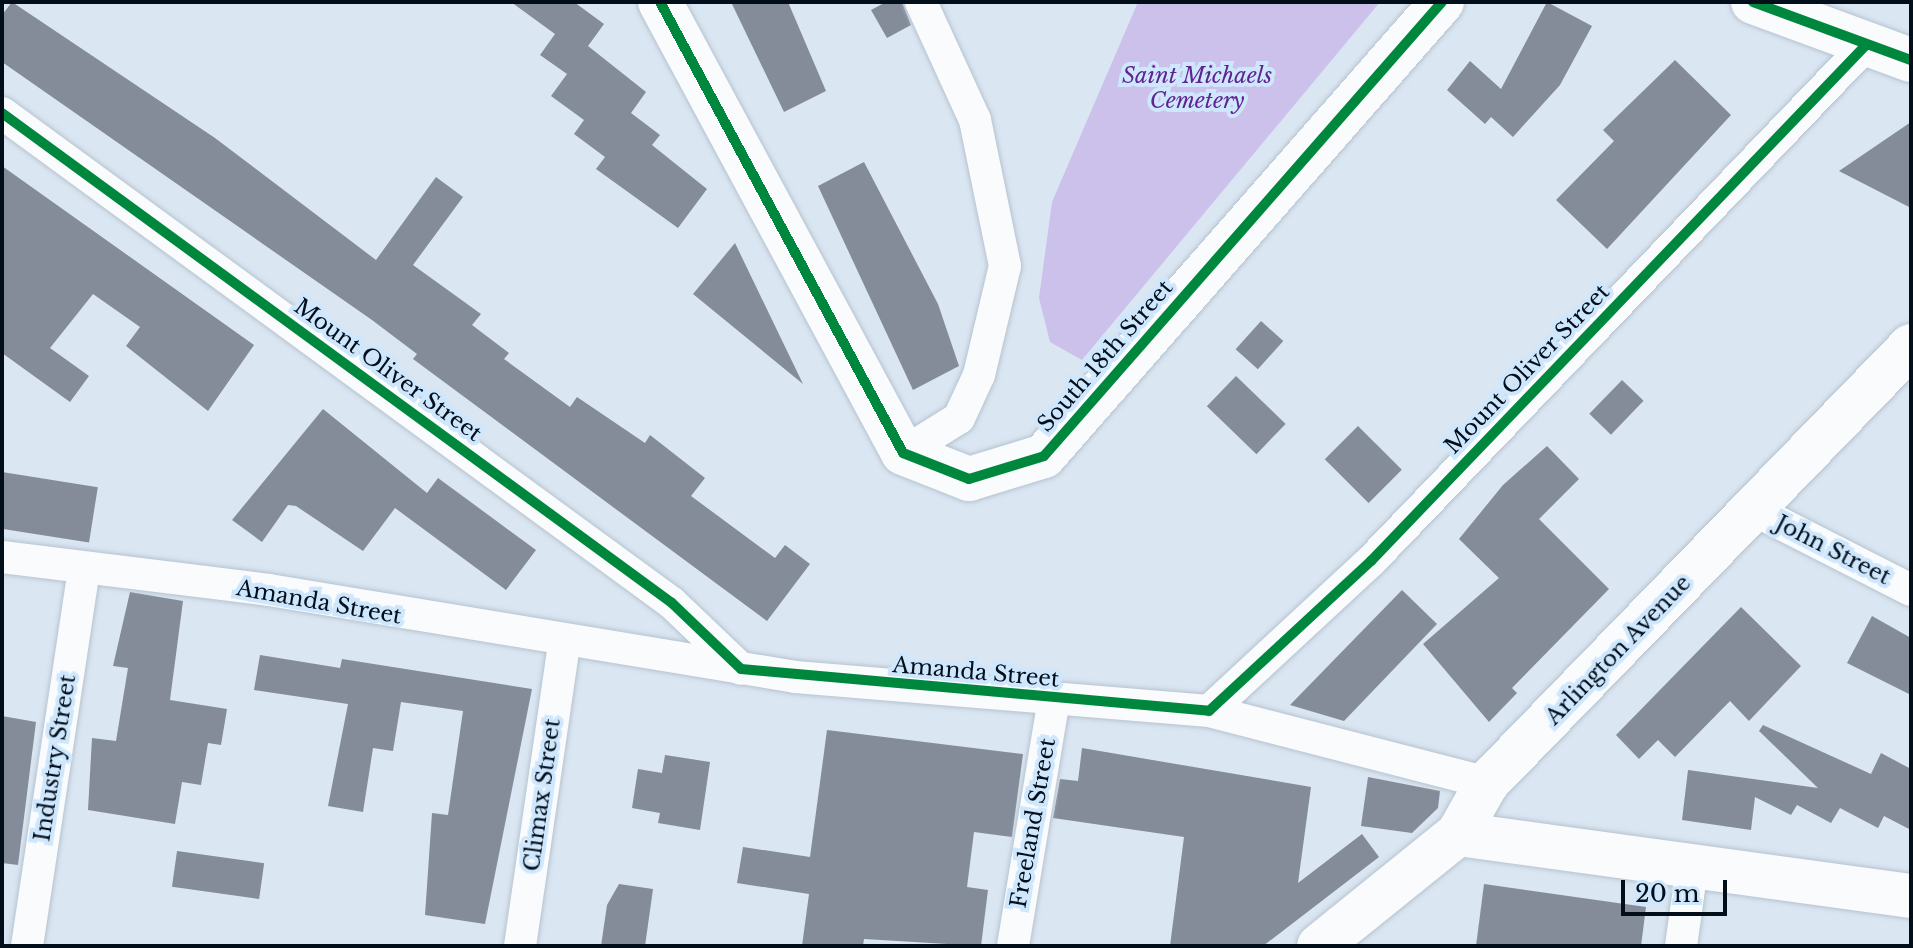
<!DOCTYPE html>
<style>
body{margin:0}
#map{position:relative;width:1913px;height:948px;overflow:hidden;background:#dae6f2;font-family:"Libre Baskerville",serif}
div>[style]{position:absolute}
.green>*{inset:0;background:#cbc1ea}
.building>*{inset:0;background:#838c98;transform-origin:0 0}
.roads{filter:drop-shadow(0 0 2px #b6c3cf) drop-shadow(0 0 2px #b6c3cf)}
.street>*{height:32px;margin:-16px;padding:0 16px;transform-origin:16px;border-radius:16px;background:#f9fbfd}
.secondary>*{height:44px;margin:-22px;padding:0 22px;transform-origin:22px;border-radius:22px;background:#f9fbfd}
.cycleway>*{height:10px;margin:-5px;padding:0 5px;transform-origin:5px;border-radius:5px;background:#00873e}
span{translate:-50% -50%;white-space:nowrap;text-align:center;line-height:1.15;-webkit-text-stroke:8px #cfe7fd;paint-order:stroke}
.park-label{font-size:22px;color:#5f2492;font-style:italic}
.street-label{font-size:22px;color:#020f1b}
.frame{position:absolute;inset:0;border:4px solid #020f1b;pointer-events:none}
.scale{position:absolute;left:1621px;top:880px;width:106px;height:36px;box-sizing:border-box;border:4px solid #020f1b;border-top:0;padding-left:10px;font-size:24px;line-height:28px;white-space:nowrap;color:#020f1b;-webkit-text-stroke:6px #cfe7fd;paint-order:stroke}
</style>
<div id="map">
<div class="green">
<div style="clip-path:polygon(1138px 2px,1380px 2px,1082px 360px,1050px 342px,1039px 298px,1052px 202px)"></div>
</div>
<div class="building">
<div style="clip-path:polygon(12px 2px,215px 138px,376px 260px,436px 177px,463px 197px,413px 265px,481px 314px,472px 325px,509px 353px,504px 359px,570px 407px,577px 397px,645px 443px,650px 435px,705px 478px,691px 496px,775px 558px,785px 545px,810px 564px,767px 621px,413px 359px,417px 354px,372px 320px,2px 62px,2px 15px)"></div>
<div style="clip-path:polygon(511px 2px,574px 2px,604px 24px,588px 46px,646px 92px,631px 113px,660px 135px,652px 145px,707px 189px,678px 228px,596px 169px,605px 157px,574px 134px,584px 120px,551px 96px,567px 74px,540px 55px,555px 34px)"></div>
<div style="clip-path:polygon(731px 2px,788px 2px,826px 91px,784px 112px)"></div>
<div style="clip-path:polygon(886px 2px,902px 2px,911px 25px,887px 38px,871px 10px)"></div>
<div style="clip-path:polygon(1547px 2px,1592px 26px,1560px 85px,1513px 137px,1491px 117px,1485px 124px,1447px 90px,1470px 61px,1501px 89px)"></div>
<div style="clip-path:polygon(1675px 60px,1731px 115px,1607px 249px,1556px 200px,1614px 141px,1603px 130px)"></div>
<div style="clip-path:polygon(1911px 122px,1911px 208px,1839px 171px)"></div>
<div style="clip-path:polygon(864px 162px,938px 304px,959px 366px,913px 390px,818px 186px)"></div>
<div style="clip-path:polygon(2px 166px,254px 345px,208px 411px,126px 346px,140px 327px,93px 294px,50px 348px,89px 376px,70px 402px,2px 353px)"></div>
<div style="clip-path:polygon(735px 243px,803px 384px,693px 294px)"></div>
<div style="left:1261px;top:321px;width:30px;height:38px;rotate:42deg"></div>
<div style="left:1236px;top:376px;width:69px;height:42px;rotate:44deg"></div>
<div style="left:1622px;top:380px;width:30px;height:47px;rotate:44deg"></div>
<div style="clip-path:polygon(323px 409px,427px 493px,438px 478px,536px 550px,506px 590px,395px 508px,363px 551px,296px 506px,288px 505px,262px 542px,232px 520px)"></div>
<div style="left:1358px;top:426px;width:62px;height:47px;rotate:45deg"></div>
<div style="clip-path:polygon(1547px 446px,1579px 479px,1539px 519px,1609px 589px,1512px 688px,1517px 693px,1489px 722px,1423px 644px,1499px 578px,1459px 539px,1503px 485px)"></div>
<div style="left:2px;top:472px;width:97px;height:56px;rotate:9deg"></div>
<div style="clip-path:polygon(1402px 590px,1437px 624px,1344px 721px,1290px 705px)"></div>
<div style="clip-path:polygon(130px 592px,183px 601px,170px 700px,227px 709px,221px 745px,208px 743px,201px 785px,182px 782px,175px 824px,88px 810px,92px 738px,116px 741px,128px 668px,113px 666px)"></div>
<div style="clip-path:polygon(1741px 607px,1801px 666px,1749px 721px,1730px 701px,1675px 757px,1658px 740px,1639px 759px,1616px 735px)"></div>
<div style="clip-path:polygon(1872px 616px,1911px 638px,1911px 695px,1847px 663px)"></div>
<div style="clip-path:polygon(260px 655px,340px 668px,342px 659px,532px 689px,485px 924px,425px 915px,432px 813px,448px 815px,463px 711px,401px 702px,393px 751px,373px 748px,363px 812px,328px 806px,348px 704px,254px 690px)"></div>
<div style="clip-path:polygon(2px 716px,36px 722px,18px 865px,2px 863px)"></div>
<div style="clip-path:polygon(1763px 725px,1871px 774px,1881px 753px,1911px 769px,1911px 830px,1884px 816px,1878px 828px,1840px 808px,1831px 823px,1797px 805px,1791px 815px,1755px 797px,1751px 830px,1682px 820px,1688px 770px,1818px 788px,1759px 731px)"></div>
<div style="clip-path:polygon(827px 730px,1023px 754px,1012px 837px,974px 832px,967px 887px,988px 890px,981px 946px,864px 939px,863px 946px,802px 946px,809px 894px,737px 883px,743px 847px,810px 857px)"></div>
<div style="clip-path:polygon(1082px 748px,1311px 787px,1298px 883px,1362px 834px,1379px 857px,1263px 946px,1170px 946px,1184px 837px,1053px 818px,1060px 779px,1078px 781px)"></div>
<div style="clip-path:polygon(665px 755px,710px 762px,700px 830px,658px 823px,660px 813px,632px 808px,638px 769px,662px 773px)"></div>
<div style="clip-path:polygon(1368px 777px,1440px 791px,1438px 808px,1412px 833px,1361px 826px)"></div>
<div style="left:177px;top:851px;width:88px;height:36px;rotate:8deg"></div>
<div style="clip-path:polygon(619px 884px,653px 889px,645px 946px,601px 946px,607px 905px)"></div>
<div style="clip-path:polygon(1484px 884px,1646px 907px,1641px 946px,1476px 946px)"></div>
</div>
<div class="roads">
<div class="street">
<div style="left:2px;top:113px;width:830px;rotate:36.18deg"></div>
<div style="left:672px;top:603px;width:95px;rotate:43.7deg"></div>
<div style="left:903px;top:453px;width:66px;rotate:-32deg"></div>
<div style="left:959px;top:418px;width:47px;rotate:-65.1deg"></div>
<div style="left:979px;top:375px;width:112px;rotate:-76.6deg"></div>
<div style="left:1005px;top:266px;width:149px;rotate:-101.6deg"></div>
<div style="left:975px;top:120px;width:130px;rotate:-114.6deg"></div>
<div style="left:1754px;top:510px;width:176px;rotate:27deg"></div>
<div style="left:2px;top:557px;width:269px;rotate:7deg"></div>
<div style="left:269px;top:590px;width:534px;rotate:9.37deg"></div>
<div style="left:796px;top:677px;width:414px;rotate:4.7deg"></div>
<div style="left:1209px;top:711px;width:287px;rotate:14.5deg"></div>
<div style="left:1209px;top:711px;width:221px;rotate:-42.8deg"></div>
<div style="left:1371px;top:561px;width:715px;rotate:-46.19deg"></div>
<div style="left:27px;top:946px;width:380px;rotate:-81.4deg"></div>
<div style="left:520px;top:946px;width:306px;rotate:-81.7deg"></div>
<div style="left:1013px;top:946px;width:250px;rotate:-80.6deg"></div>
<div style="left:1681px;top:946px;width:79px;rotate:-82deg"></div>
</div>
<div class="secondary">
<div style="left:660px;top:2px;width:512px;rotate:61.68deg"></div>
<div style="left:903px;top:453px;width:71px;rotate:21.5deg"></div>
<div style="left:969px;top:479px;width:78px;rotate:-17deg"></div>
<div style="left:1044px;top:456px;width:604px;rotate:-48.76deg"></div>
<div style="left:1753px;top:2px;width:168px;rotate:20.2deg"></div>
<div style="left:1458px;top:834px;width:457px;rotate:7.8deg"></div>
<div style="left:1319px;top:946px;width:179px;rotate:-38.9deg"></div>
<div style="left:1458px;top:834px;width:59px;rotate:-60.4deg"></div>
<div style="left:1487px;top:783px;width:609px;rotate:-45.87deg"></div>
</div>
</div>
<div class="cycleway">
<div style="left:660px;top:2px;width:512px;rotate:61.68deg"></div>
<div style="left:903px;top:453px;width:71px;rotate:21.5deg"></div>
<div style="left:969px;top:479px;width:78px;rotate:-17deg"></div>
<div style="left:1044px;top:456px;width:604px;rotate:-48.76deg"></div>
<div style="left:1753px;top:2px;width:168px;rotate:20.2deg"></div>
<div style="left:2px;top:113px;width:830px;rotate:36.18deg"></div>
<div style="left:672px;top:603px;width:95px;rotate:43.7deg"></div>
<div style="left:741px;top:669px;width:470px;rotate:5.1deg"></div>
<div style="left:1209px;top:711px;width:221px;rotate:-42.8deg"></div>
<div style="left:1371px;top:561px;width:715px;rotate:-46.19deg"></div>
</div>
<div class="park-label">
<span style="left:1197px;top:88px">Saint Michaels<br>Cemetery</span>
</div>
<div class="street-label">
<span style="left:1105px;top:356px;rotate:-49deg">South 18th Street</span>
<span style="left:1527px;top:369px;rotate:-46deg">Mount Oliver Street</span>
<span style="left:388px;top:370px;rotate:36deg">Mount Oliver Street</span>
<span style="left:1833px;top:550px;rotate:27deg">John Street</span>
<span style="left:319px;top:602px;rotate:10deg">Amanda Street</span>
<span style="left:1618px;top:650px;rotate:-46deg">Arlington Avenue</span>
<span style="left:976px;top:672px;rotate:5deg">Amanda Street</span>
<span style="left:55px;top:758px;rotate:-81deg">Industry Street</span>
<span style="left:542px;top:795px;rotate:-82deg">Climax Street</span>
<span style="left:1033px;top:823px;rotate:-80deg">Freeland Street</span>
</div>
<div class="frame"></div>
<div class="scale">20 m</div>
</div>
